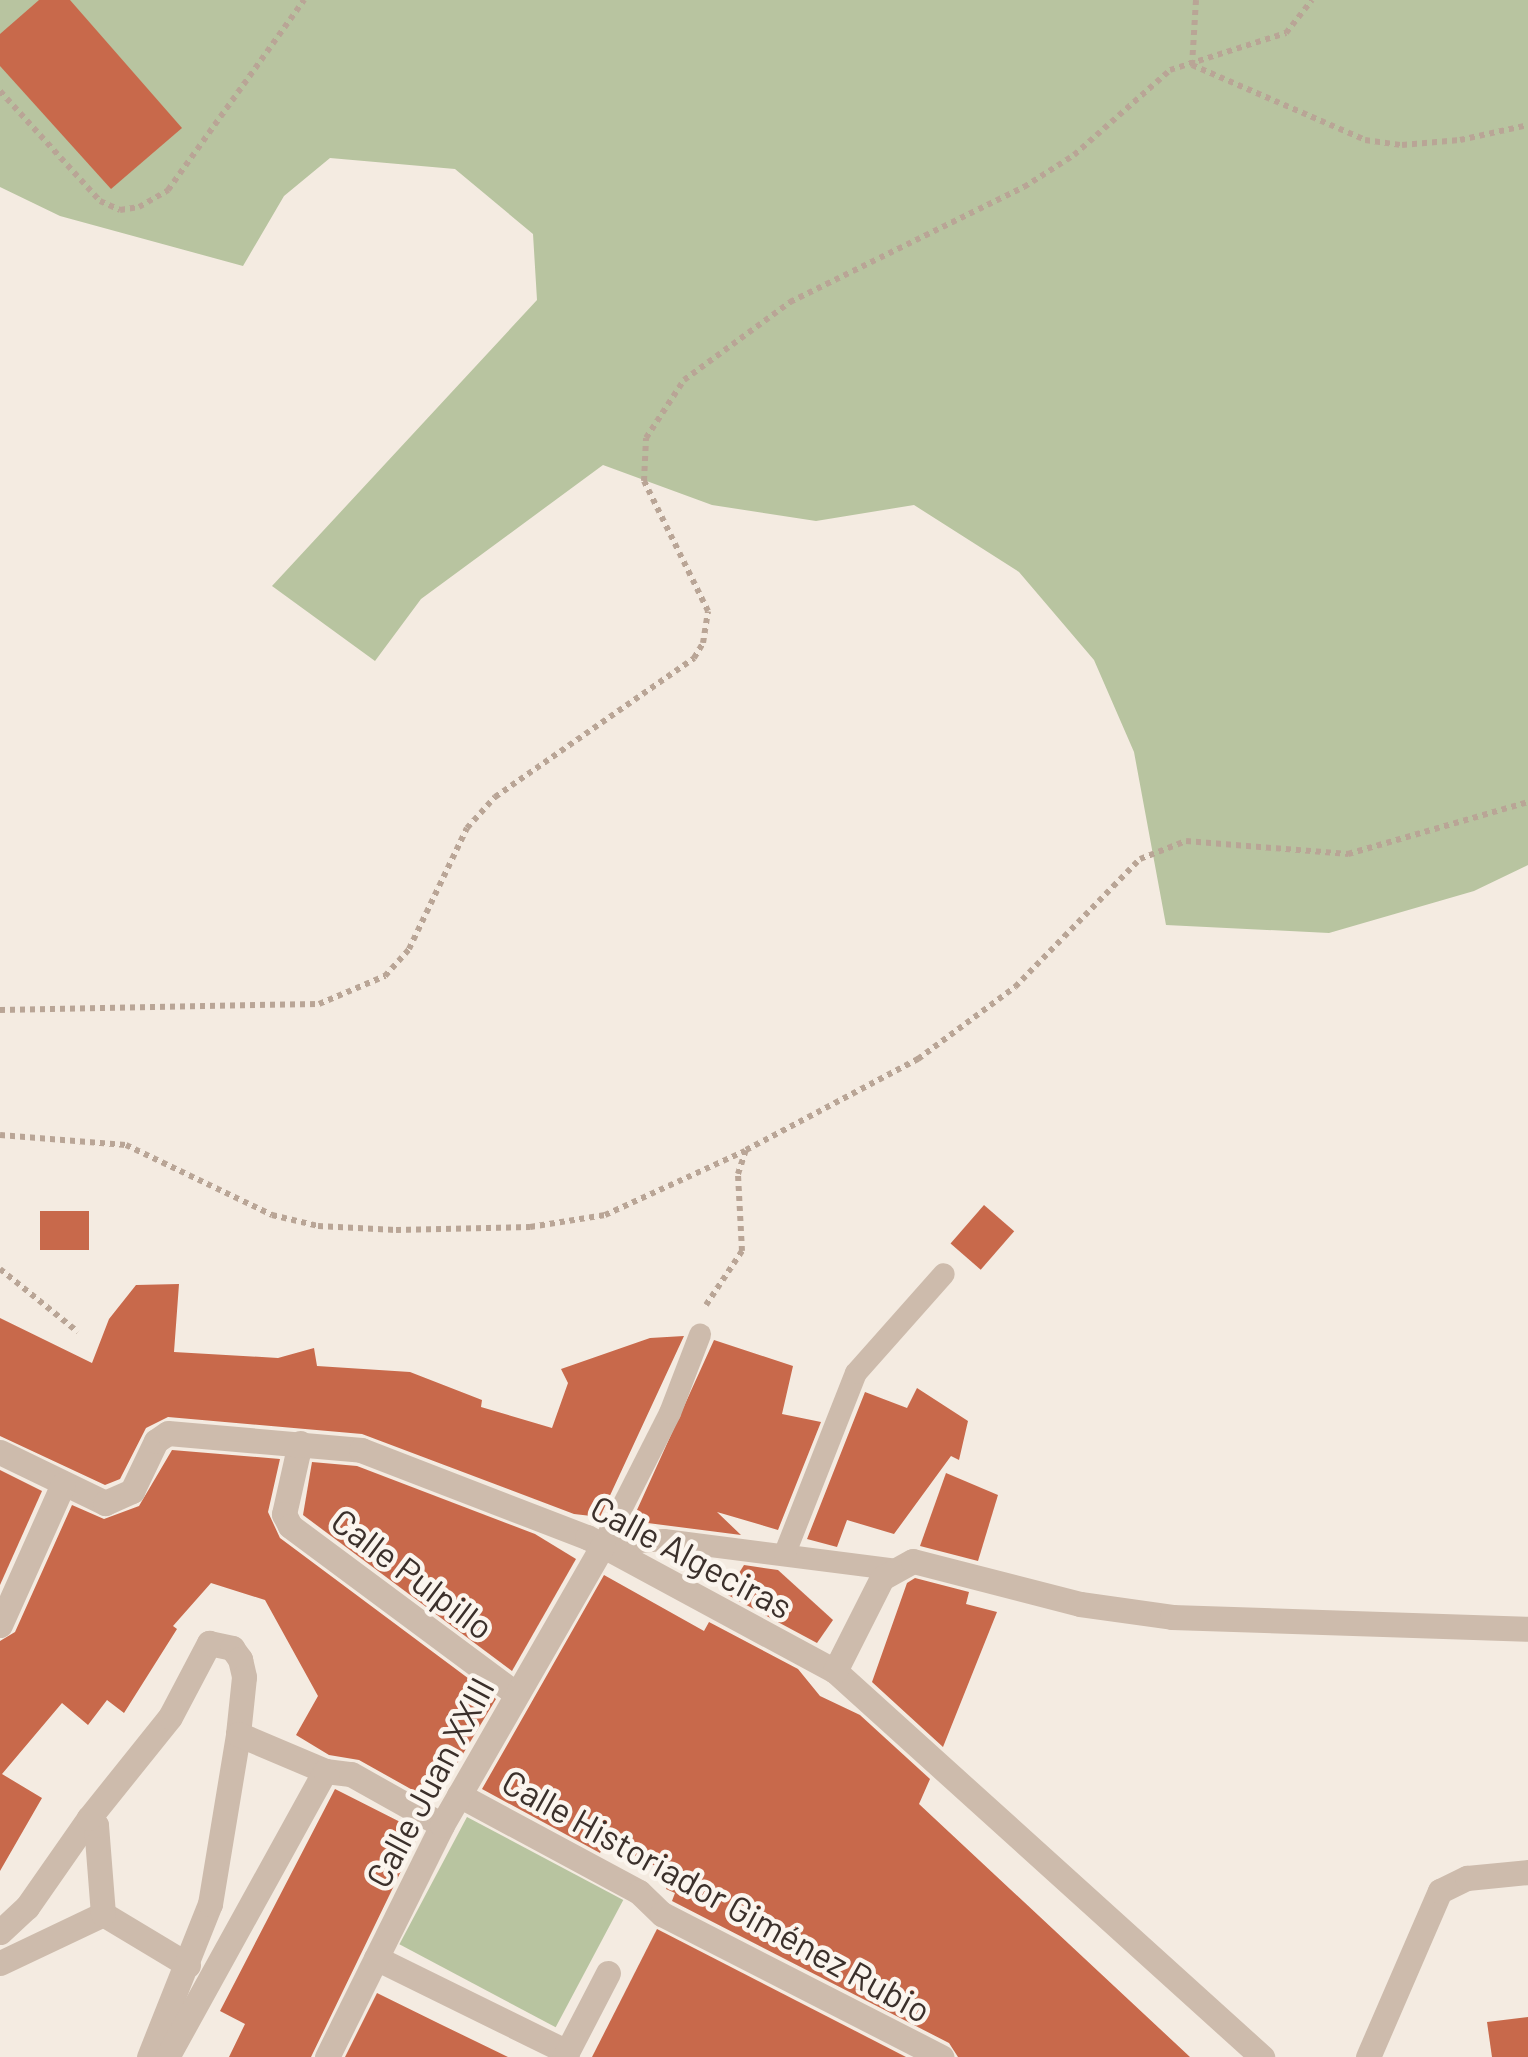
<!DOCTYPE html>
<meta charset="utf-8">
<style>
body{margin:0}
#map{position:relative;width:1528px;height:2057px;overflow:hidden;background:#f4ebe1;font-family:Barlow,sans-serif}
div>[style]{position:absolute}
.green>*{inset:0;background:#b8c4a0;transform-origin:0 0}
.building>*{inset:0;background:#c8694b;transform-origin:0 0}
.path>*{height:6px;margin-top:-3px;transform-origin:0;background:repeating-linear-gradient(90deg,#b9a596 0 5px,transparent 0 10px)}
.lane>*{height:22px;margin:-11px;padding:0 11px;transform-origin:11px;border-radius:11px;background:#cdbbac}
.street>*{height:25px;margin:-12.5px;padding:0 12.5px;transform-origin:12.5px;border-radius:12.5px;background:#cdbbac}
span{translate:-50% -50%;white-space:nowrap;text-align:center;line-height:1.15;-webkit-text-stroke:9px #fbf5ee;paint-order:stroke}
.street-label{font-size:35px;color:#3b302b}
</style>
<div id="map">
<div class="green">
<div style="clip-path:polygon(0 0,1528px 0,1528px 865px,1474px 891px,1329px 933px,1166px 925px,1134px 752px,1094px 660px,1019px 572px,914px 505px,816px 521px,712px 505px,603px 465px,421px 599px,375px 661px,272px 586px,537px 300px,533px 234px,455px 169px,330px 158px,284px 196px,243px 266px,60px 216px,0 187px)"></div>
<div style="left:467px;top:1817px;width:177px;height:144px;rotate:28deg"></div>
</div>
<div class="building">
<div style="clip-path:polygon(39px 0,70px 0,182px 128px,111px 189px,0 66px,0 34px)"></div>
<div style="left:984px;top:1205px;width:40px;height:51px;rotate:41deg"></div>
<div style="left:40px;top:1211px;width:49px;height:39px"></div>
<div style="clip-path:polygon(179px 1284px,174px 1352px,278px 1358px,314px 1348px,317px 1366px,410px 1372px,482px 1400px,481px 1407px,552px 1428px,568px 1383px,561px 1369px,650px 1338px,684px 1336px,600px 1517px,574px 1514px,362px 1434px,168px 1417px,146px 1428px,120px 1479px,105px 1485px,0 1436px,0 1318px,92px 1363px,109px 1319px,136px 1285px)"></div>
<div style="clip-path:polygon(714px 1340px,793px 1366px,782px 1414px,821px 1422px,778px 1530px,717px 1512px,741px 1535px,632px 1521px)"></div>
<div style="clip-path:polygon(917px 1388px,968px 1421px,959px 1460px,951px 1456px,894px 1534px,847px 1520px,837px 1547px,807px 1539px,865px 1392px,907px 1408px)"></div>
<div style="clip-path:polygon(172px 1450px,280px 1459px,268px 1512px,280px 1538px,496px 1699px,434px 1802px,359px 1760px,329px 1755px,296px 1735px,318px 1696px,265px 1600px,211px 1583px,173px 1626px,177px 1629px,124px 1713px,107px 1700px,88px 1725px,62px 1703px,2px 1774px,42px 1798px,0 1871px,0 1641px,15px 1632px,72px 1505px,104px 1519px,139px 1506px)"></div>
<div style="clip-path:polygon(312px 1462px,357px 1466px,535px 1534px,576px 1559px,512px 1671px,303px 1515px)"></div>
<div style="clip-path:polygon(0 1470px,42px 1491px,0 1585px)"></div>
<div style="clip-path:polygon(946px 1473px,998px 1495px,978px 1561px,920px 1546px)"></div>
<div style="clip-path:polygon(744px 1565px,778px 1570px,833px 1620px,817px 1643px,726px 1594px)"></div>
<div style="clip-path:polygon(604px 1575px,704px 1631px,709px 1622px,798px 1669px,820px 1696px,860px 1715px,930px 1779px,919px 1804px,1190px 2057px,958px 2057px,949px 2043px,672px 1901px,675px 1893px,666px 1889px,673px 1875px,606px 1841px,600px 1853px,482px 1789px)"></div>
<div style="clip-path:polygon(915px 1578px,969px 1592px,966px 1604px,997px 1612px,943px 1747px,872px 1682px,907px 1583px)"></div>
<div style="clip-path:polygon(335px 1789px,420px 1832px,311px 2057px,229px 2057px,245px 2024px,220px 2011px)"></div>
<div style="clip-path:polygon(657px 1929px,906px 2057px,592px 2057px)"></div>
<div style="clip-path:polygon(377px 1993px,440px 2024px,508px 2057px,345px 2057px)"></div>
<div style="clip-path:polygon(1528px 2017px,1528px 2057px,1492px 2057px,1487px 2022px)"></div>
</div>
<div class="path">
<div style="left:1196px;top:0;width:65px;rotate:93.5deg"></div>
<div style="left:1192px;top:65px;width:189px;rotate:23.4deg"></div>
<div style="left:1365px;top:140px;width:37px;rotate:8deg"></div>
<div style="left:1402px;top:145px;width:58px;rotate:-4.9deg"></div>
<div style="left:1460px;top:140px;width:70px;rotate:-12.4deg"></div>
<div style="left:0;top:91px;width:149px;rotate:47.7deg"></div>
<div style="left:100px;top:201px;width:22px;rotate:24deg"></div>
<div style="left:120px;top:210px;width:19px;rotate:-9deg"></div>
<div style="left:139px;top:207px;width:34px;rotate:-30deg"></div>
<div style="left:168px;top:190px;width:234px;rotate:-54.4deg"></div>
<div style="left:0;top:1010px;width:319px;rotate:-1.1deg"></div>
<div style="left:319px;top:1004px;width:72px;rotate:-23deg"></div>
<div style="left:385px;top:976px;width:36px;rotate:-48deg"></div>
<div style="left:409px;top:949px;width:134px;rotate:-64.4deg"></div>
<div style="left:467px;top:828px;width:42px;rotate:-47.9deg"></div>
<div style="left:495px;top:797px;width:243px;rotate:-34.9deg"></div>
<div style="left:694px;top:658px;width:17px;rotate:-59deg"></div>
<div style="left:703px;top:643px;width:32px;rotate:-81deg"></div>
<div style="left:708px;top:611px;width:145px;rotate:-116.2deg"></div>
<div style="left:644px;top:481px;width:43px;rotate:-87.3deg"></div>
<div style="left:646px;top:438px;width:69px;rotate:-56.8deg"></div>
<div style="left:684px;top:380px;width:132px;rotate:-36.3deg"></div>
<div style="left:790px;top:302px;width:261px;rotate:-26.2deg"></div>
<div style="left:1024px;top:187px;width:59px;rotate:-32.6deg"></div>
<div style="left:1074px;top:155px;width:128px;rotate:-41.5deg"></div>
<div style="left:1170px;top:70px;width:122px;rotate:-17.7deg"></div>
<div style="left:1286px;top:33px;width:42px;rotate:-51.8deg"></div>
<div style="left:0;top:1135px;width:126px;rotate:4.5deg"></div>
<div style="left:126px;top:1145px;width:162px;rotate:25.6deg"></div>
<div style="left:272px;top:1215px;width:47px;rotate:13.4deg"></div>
<div style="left:318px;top:1226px;width:78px;rotate:2.9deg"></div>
<div style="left:396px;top:1230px;width:134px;rotate:-1.3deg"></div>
<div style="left:530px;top:1227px;width:76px;rotate:-9.1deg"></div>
<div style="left:605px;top:1215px;width:154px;rotate:-24.6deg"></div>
<div style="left:0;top:1269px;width:100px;rotate:38.9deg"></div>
<div style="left:706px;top:1305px;width:65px;rotate:-56.3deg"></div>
<div style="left:742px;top:1251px;width:77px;rotate:-93deg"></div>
<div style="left:738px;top:1174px;width:25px;rotate:-72deg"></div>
<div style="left:746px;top:1150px;width:195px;rotate:-27.9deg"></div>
<div style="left:918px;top:1059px;width:121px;rotate:-36.6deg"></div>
<div style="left:1015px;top:987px;width:179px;rotate:-45.7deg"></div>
<div style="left:1140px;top:859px;width:49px;rotate:-21.4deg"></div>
<div style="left:1186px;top:841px;width:163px;rotate:4.6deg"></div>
<div style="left:1348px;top:854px;width:187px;rotate:-16.1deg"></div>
</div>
<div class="lane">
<div style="left:603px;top:1545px;width:61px;rotate:-4.7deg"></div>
<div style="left:664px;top:1540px;width:229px;rotate:7.3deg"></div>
<div style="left:603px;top:1545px;width:148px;rotate:-63.1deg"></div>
<div style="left:670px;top:1413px;width:84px;rotate:-69deg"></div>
<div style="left:785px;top:1553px;width:193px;rotate:-68.5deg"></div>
<div style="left:856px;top:1373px;width:132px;rotate:-48.4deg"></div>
</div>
<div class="street">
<div style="left:300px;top:1443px;width:73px;rotate:102.7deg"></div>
<div style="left:284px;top:1514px;width:13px;rotate:63deg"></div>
<div style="left:290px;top:1526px;width:280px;rotate:36.6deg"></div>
<div style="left:0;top:1452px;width:117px;rotate:25.9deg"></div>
<div style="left:105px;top:1503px;width:30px;rotate:-24deg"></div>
<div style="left:132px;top:1491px;width:55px;rotate:-64.4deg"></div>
<div style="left:156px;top:1441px;width:14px;rotate:-34deg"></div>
<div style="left:168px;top:1433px;width:194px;rotate:5deg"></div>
<div style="left:361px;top:1450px;width:242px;rotate:21.1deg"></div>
<div style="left:587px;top:1537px;width:282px;rotate:28.4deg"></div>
<div style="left:835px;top:1671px;width:576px;rotate:42.11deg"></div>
<div style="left:0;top:1625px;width:154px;rotate:-65.9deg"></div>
<div style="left:835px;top:1671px;width:104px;rotate:-63.2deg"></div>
<div style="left:882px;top:1578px;width:35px;rotate:-29deg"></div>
<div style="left:913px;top:1561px;width:172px;rotate:14.4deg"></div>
<div style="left:1080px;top:1604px;width:93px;rotate:8deg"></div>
<div style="left:1172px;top:1617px;width:356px;rotate:1.9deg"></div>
<div style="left:459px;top:1795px;width:204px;rotate:28.3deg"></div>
<div style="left:639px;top:1892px;width:32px;rotate:44deg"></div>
<div style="left:662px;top:1914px;width:314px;rotate:27.1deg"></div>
<div style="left:0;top:1932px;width:37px;rotate:-43deg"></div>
<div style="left:27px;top:1907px;width:108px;rotate:-55.1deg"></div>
<div style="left:376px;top:1958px;width:213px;rotate:26.2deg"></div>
<div style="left:567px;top:2052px;width:6px;rotate:121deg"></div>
<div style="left:0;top:1963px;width:114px;rotate:-25.4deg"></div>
<div style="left:188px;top:1965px;width:99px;rotate:-149deg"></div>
<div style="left:103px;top:1914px;width:89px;rotate:-94.5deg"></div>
<div style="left:96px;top:1825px;width:10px;rotate:-135deg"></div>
<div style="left:89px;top:1818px;width:129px;rotate:-51.3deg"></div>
<div style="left:170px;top:1717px;width:84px;rotate:-62.2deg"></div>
<div style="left:209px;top:1643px;width:24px;rotate:12deg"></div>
<div style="left:232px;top:1648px;width:14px;rotate:54deg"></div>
<div style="left:240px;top:1659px;width:18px;rotate:77deg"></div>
<div style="left:244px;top:1677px;width:57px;rotate:96deg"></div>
<div style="left:567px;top:2052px;width:89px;rotate:-62.6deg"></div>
<div style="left:149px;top:2057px;width:165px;rotate:-68.3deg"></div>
<div style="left:210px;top:1904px;width:172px;rotate:-80.6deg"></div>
<div style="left:238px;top:1734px;width:95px;rotate:23deg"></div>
<div style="left:167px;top:2057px;width:327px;rotate:-61.1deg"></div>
<div style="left:325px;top:1771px;width:26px;rotate:7deg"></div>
<div style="left:351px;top:1774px;width:104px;rotate:29.3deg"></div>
<div style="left:327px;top:2057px;width:259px;rotate:-63.6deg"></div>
<div style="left:442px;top:1825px;width:323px;rotate:-60.1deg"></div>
<div style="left:1368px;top:2057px;width:181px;rotate:-66.6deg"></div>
<div style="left:1440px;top:1891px;width:30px;rotate:-26deg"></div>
<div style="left:1467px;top:1878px;width:61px;rotate:-5.6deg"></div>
</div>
<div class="street-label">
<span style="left:692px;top:1556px;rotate:28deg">Calle Algeciras</span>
<span style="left:413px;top:1573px;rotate:37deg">Calle Pulpillo</span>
<span style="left:429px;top:1782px;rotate:-62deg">Calle Juan XXIII</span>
<span style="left:717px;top:1895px;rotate:29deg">Calle Historiador Giménez Rubio</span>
</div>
</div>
